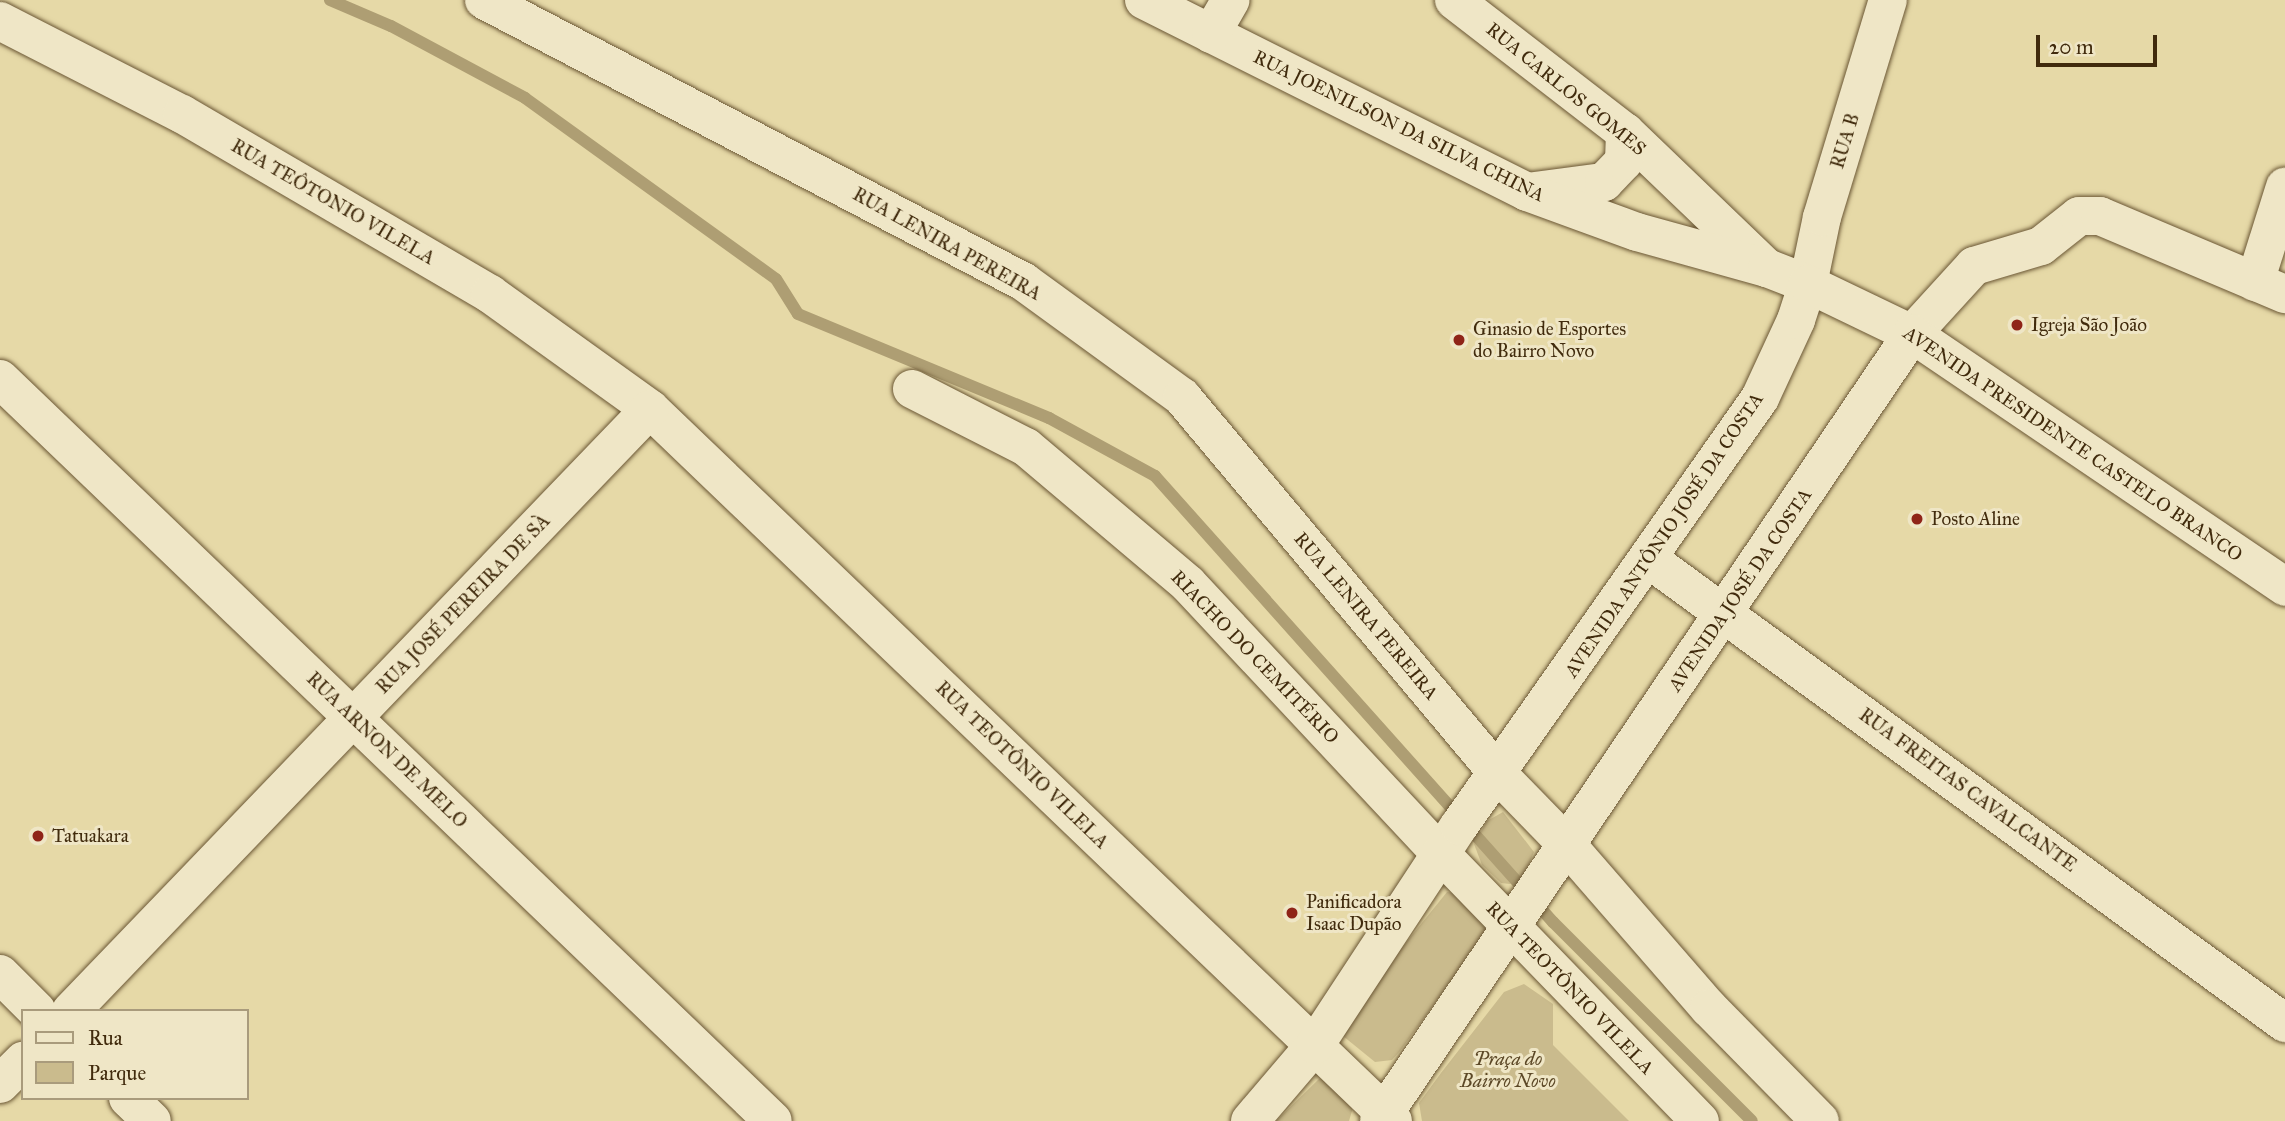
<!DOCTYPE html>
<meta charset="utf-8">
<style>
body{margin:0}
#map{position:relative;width:2285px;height:1121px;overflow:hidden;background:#e6d9a7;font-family:"IM FELL Great Primer",serif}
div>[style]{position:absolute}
.green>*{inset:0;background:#cabb8d}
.stream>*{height:12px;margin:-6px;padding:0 6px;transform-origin:6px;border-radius:6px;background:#ae9e73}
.roads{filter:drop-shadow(0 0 2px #6a5634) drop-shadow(0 0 2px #6a5634)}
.minor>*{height:38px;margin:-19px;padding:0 19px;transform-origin:19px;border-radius:19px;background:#efe6c6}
.tertiary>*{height:38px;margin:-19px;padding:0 19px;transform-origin:19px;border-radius:19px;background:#efe6c6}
.secondary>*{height:38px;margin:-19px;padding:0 19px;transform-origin:19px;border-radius:19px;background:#efe6c6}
.dots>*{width:19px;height:19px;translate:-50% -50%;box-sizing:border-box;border:4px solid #efe6c6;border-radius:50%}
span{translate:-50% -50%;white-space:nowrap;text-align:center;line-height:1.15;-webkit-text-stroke:6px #efe6c6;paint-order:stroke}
.street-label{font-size:19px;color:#412b0d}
.poi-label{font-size:19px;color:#412b0d}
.left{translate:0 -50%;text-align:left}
.park-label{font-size:19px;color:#5c4827;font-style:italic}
.legend{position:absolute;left:21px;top:1009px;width:228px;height:91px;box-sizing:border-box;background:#efe6c6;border:2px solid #a99b7c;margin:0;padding:9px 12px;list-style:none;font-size:21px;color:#412b0d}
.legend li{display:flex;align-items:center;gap:14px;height:35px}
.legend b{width:35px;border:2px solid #a99b7c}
.scale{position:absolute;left:2036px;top:35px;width:121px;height:32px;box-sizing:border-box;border:4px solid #412b0d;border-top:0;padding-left:9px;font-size:21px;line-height:24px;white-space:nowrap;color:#412b0d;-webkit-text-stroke:5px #efe6c6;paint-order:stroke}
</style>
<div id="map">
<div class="green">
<div style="clip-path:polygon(1503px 812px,1534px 852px,1523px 878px,1510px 884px,1501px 883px,1482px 865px,1474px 844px,1487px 821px)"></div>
<div style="clip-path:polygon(1447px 892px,1460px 894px,1488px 930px,1400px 1051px,1392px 1060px,1375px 1062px,1343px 1036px,1396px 955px)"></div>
<div style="clip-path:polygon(1524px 984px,1553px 1004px,1553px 1045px,1629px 1121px,1422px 1121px,1419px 1103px,1441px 1073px,1504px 992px)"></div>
<div style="clip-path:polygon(1320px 1078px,1354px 1104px,1349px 1121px,1276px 1121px)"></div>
</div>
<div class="stream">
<div style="left:330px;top:0;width:66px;rotate:23.1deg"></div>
<div style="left:391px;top:26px;width:152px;rotate:28.2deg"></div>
<div style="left:525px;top:98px;width:309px;rotate:35.8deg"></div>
<div style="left:776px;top:279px;width:41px;rotate:57.8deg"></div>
<div style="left:798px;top:314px;width:272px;rotate:22.5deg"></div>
<div style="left:1049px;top:418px;width:121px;rotate:28.7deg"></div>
<div style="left:1155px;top:476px;width:598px;rotate:48.26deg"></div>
<div style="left:1553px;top:922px;width:281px;rotate:45deg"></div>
</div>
<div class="roads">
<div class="minor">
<div style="left:484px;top:0;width:609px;rotate:27.57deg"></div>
<div style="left:1024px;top:282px;width:195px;rotate:36deg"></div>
<div style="left:1182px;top:397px;width:493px;rotate:50deg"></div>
<div style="left:1454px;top:0;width:216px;rotate:37.7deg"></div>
<div style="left:1625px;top:132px;width:197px;rotate:43.8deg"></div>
<div style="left:0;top:21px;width:204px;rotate:27.1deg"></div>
<div style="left:182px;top:114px;width:357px;rotate:30.3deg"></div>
<div style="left:490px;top:294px;width:197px;rotate:35.7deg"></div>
<div style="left:650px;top:409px;width:1029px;rotate:43.78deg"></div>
<div style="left:1527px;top:192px;width:78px;rotate:-7.4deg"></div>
<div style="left:1604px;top:182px;width:29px;rotate:-46deg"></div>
<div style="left:1624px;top:161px;width:29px;rotate:-88deg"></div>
<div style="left:2255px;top:282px;width:100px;rotate:-72.5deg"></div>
<div style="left:1808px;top:284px;width:68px;rotate:-78.2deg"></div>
<div style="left:1822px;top:217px;width:227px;rotate:-73.1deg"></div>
<div style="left:1912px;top:334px;width:92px;rotate:-47.6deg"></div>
<div style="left:1974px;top:266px;width:70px;rotate:-16.6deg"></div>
<div style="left:2041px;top:246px;width:48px;rotate:-38.3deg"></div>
<div style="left:2079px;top:216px;width:21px"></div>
<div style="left:2100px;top:216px;width:201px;rotate:22.9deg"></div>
<div style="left:0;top:379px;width:1071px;rotate:43.83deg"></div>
<div style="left:912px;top:389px;width:128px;rotate:27deg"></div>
<div style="left:1026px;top:447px;width:212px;rotate:40.2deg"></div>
<div style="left:1188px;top:584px;width:370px;rotate:46.9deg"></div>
<div style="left:1650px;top:560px;width:786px;rotate:36.1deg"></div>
<div style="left:0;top:974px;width:52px;rotate:45deg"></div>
<div style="left:71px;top:1011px;width:835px;rotate:-46.12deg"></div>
<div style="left:0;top:1084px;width:33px;rotate:-45deg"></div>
<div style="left:128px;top:1098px;width:33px;rotate:44deg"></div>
</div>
<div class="tertiary">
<div style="left:1144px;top:0;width:428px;rotate:26.6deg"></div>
<div style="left:1527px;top:192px;width:117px;rotate:20deg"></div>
<div style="left:1637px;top:232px;width:135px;rotate:15.5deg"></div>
<div style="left:1767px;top:268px;width:44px;rotate:21.3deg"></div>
<div style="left:1211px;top:34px;width:39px;rotate:-60deg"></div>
<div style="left:1499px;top:775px;width:99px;rotate:45.8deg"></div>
<div style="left:1568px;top:846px;width:215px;rotate:49deg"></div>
<div style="left:1709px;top:1008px;width:158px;rotate:45.5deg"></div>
<div style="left:1441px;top:854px;width:372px;rotate:45.9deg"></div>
</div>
<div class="secondary">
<div style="left:1250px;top:1121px;width:100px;rotate:-49.5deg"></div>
<div style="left:1315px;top:1045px;width:262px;rotate:-56.7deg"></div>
<div style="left:1459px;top:826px;width:523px;rotate:-54.88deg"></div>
<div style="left:1760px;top:398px;width:86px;rotate:-65.2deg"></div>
<div style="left:1796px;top:320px;width:38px;rotate:-72deg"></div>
<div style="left:1808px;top:284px;width:115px;rotate:25.7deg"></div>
<div style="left:1912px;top:334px;width:451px;rotate:34.1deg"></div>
<div style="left:1379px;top:1121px;width:951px;rotate:-55.89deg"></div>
</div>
</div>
<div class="dots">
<div style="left:2017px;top:325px;background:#8f2418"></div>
<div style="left:1459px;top:340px;background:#8f2418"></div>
<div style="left:1917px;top:519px;background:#8f2418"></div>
<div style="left:38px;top:836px;background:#8f2418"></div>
<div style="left:1292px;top:913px;background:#8f2418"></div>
</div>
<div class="street-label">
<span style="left:1566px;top:89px;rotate:39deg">RUA CARLOS GOMES</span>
<span style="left:1399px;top:126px;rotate:26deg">RUA JOENILSON DA SILVA CHINA</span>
<span style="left:1845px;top:141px;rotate:-73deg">RUA B</span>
<span style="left:333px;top:202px;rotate:30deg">RUA TEÔTONIO VILELA</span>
<span style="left:947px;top:244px;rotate:29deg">RUA LENIRA PEREIRA</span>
<span style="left:2073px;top:444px;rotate:34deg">AVENIDA PRESIDENTE CASTELO BRANCO</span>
<span style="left:1664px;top:535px;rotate:-56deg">AVENIDA ANTÔNIO JOSÉ DA COSTA</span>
<span style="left:1740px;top:590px;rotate:-56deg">AVENIDA JOSÉ DA COSTA</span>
<span style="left:463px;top:604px;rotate:-46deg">RUA JOSÉ PEREIRA DE SÀ</span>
<span style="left:1366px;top:616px;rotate:50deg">RUA LENIRA PEREIRA</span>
<span style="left:1255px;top:657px;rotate:46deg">RIACHO DO CEMITÉRIO</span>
<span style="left:387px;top:750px;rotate:44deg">RUA ARNON DE MELO</span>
<span style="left:1022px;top:765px;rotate:44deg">RUA TEOTÔNIO VILELA</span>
<span style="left:1968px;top:790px;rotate:36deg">RUA FREITAS CAVALCANTE</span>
<span style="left:1570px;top:988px;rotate:46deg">RUA TEOTÔNIO VILELA</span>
</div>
<div class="poi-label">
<span class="left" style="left:2031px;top:325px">Igreja São João</span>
<span class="left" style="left:1473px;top:340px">Ginasio de Esportes<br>do Bairro Novo</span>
<span class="left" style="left:1931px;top:519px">Posto Aline</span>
<span class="left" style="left:52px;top:836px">Tatuakara</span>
<span class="left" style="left:1306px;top:913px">Panificadora<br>Isaac Dupão</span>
</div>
<div class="park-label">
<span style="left:1508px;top:1070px">Praça do<br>Bairro Novo</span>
</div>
<ul class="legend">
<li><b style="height:9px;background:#efe6c6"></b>Rua</li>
<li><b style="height:19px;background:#cabb8d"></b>Parque</li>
</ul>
<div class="scale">20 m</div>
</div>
